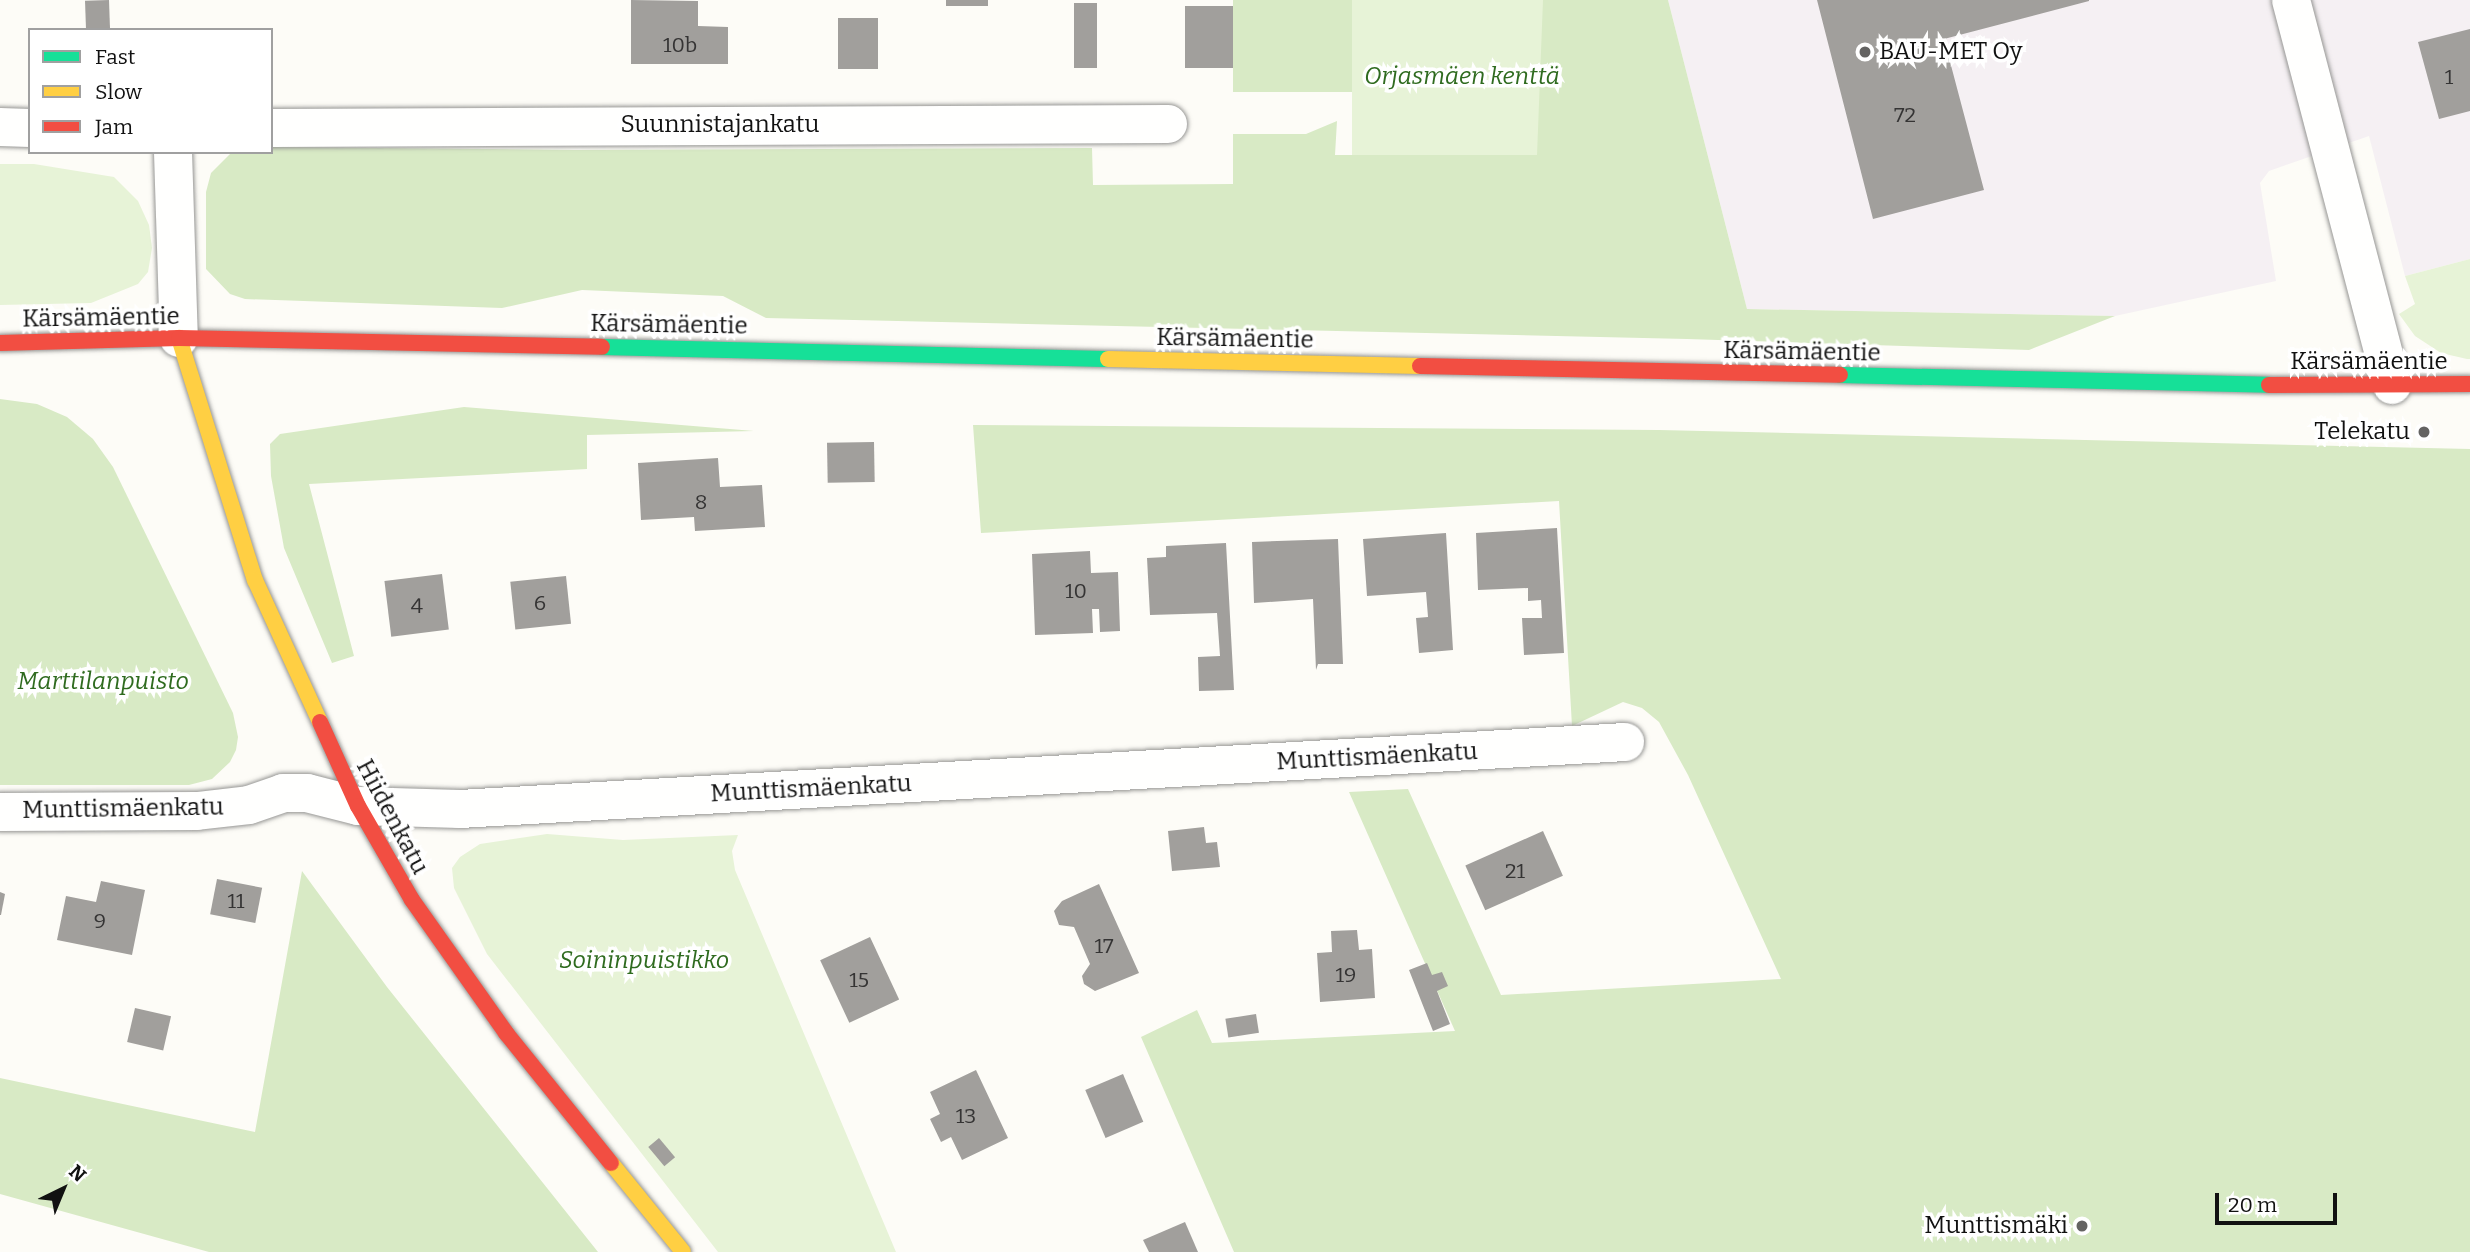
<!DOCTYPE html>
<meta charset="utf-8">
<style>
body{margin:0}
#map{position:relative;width:2470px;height:1252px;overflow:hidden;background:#fdfcf7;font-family:Bitter,serif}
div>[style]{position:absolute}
.industrial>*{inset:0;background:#f5f0f3}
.green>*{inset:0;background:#e7f3d7;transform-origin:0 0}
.forest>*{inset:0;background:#d8eac5;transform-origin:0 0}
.building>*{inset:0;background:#a19f9c;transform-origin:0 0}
.roads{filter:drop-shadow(0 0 2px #979795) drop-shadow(0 0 2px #979795)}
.street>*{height:38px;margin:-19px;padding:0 19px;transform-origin:19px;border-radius:19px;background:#fffffe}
.fast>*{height:16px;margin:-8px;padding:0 8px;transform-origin:8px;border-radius:8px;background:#16e098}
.slow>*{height:16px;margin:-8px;padding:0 8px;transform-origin:8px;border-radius:8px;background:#ffcf43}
.jam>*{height:16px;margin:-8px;padding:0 8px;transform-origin:8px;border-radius:8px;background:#f24e42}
.dots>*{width:19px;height:19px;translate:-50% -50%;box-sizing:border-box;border:4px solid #fff;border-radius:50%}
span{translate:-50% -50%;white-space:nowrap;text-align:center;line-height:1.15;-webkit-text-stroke:7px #fff;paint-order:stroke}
.number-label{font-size:21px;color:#353434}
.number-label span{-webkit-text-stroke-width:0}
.poi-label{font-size:24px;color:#111}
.left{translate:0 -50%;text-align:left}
.right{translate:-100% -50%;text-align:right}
.park-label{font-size:24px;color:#2f6b1f;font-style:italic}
.street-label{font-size:24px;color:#111}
.legend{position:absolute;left:28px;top:28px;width:245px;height:126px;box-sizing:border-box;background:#fff;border:2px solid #a0a0a0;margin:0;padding:9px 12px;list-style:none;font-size:21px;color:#111}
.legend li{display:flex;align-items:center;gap:14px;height:35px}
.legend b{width:35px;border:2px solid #a0a0a0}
.north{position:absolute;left:28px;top:1154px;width:70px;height:70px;-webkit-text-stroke:5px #fff;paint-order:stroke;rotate:43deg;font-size:19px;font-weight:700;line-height:28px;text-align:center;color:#111}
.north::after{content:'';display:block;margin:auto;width:24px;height:32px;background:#111;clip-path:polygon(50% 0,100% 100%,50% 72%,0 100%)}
.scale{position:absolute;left:2215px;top:1193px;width:122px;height:32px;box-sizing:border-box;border:4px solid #111;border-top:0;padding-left:9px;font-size:21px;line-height:24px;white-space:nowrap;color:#111;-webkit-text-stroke:5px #fff;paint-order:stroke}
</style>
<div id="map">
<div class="industrial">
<div style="clip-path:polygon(1668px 0,2470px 0,2470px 259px,2405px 276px,2369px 136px,2269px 171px,2260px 183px,2276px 281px,2115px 316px,1747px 309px)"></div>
</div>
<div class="green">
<div style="left:1352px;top:0;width:191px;height:156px"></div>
<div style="clip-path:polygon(0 164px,34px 164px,114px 177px,138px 201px,149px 225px,152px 248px,148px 272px,138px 284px,91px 303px,0 305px)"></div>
<div style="clip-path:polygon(2470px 259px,2470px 359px,2467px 359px,2441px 353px,2415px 336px,2399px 314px,2415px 304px,2405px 276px)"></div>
<div style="clip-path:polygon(547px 834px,623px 840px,738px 835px,732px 851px,735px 870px,896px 1252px,718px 1252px,487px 954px,454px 888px,452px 868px,460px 857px,480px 844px)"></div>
</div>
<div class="forest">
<div style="left:1233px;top:0;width:119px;height:92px"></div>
<div style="clip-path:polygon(1543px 0,1668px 0,1747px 309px,2115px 316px,2029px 350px,1687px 339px,766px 318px,723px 296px,582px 290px,502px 308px,245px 299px,230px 294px,206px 269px,206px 192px,211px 173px,232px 152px,271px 152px,271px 147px,575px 150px,1092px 148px,1093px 185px,1233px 184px,1233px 134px,1306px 134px,1337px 121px,1335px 155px,1537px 155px)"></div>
<div style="clip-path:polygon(0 399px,37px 404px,67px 417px,93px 439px,113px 467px,233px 713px,238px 737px,236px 750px,230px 762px,212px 779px,189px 785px,0 785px)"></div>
<div style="clip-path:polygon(464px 407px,754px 431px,587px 435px,587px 469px,309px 484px,354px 656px,332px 663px,284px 548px,271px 476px,270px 444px,280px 434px)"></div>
<div style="clip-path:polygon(973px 425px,1659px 430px,2470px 449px,2470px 1252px,1234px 1252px,1141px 1037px,1197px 1010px,1212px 1043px,1455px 1031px,1349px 792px,1408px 789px,1501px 995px,1781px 979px,1688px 775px,1659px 722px,1642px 708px,1623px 702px,1572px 726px,1559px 501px,981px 533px)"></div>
<div style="clip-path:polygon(302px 871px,387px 987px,598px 1252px,209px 1252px,0 1194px,0 1078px,255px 1132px)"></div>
</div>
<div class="building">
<div style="left:109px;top:0;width:30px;height:24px;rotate:88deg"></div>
<div style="clip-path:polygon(631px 0,698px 1px,698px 26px,728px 27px,728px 64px,631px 64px)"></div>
<div style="left:946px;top:0;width:42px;height:6px"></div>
<div style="clip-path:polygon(1817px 0,2089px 0,2089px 1px,1944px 39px,1984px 190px,1873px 219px)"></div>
<div style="left:1074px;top:3px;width:23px;height:65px"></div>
<div style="left:1185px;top:6px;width:48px;height:62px"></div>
<div style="left:838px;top:18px;width:40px;height:51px"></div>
<div style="clip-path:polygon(2470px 29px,2470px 111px,2439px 119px,2418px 42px)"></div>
<div style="left:874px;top:442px;width:40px;height:47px;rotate:89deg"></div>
<div style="clip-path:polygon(718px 458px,720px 487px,762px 485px,765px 527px,695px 531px,694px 517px,641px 520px,638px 463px)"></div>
<div style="clip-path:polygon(1557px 528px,1564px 653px,1524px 655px,1522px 618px,1542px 618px,1541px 600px,1528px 601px,1528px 588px,1478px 590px,1476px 533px)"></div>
<div style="clip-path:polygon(1446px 533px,1453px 650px,1419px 653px,1416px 618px,1428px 617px,1426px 592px,1367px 596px,1363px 539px)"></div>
<div style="clip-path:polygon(1338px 539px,1343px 664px,1318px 664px,1316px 670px,1313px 599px,1254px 603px,1252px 542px)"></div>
<div style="clip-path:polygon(1226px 543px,1234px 690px,1199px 691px,1198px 657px,1220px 656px,1217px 613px,1150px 615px,1147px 558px,1166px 557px,1166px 546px)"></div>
<div style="clip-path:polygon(1090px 551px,1091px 573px,1118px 572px,1120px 631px,1100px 632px,1099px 609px,1092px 609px,1093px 633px,1035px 635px,1032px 554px)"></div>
<div style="left:442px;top:574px;width:56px;height:58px;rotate:83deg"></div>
<div style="left:566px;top:576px;width:48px;height:56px;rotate:84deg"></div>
<div style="clip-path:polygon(1204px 827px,1206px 843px,1217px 842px,1220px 867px,1172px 871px,1168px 831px)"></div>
<div style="left:1543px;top:831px;width:49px;height:85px;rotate:66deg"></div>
<div style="left:217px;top:879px;width:46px;height:36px;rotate:11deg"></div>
<div style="clip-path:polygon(101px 881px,145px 890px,132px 955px,57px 940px,66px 896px,96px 902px)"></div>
<div style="clip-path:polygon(1099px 884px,1139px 973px,1095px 991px,1084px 984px,1082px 976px,1090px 964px,1074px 927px,1059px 925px,1054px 911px,1062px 901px)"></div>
<div style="clip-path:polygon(0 892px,5px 894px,1px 915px,0 915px)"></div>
<div style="clip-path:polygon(1357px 930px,1359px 950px,1372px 949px,1375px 998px,1320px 1002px,1317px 953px,1332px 952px,1331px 931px)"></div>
<div style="left:870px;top:937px;width:69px;height:55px;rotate:65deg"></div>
<div style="clip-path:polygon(1427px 963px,1432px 975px,1442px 972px,1448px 986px,1437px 991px,1450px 1024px,1433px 1031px,1409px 970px)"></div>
<div style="left:135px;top:1008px;width:37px;height:35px;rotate:13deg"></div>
<div style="left:1256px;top:1014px;width:19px;height:31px;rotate:81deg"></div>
<div style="clip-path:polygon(976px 1070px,1008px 1138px,962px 1160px,951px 1137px,941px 1142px,930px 1119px,940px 1114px,930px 1092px)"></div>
<div style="left:1123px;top:1074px;width:52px;height:41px;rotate:67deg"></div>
<div style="left:659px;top:1138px;width:25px;height:14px;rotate:50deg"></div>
<div style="clip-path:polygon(1185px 1222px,1198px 1252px,1149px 1252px,1143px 1240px)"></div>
</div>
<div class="roads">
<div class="street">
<div style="left:2291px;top:0;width:398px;rotate:75.3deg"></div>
<div style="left:0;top:127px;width:30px;rotate:2deg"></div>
<div style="left:271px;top:128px;width:897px;rotate:-0.26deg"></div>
<div style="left:173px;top:152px;width:186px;rotate:88.2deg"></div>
<div style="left:0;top:812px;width:197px;rotate:-0.3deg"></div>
<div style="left:197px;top:811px;width:52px;rotate:-6.6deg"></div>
<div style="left:249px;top:805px;width:36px;rotate:-19deg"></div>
<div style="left:283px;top:793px;width:24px"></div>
<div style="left:307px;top:793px;width:53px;rotate:14.3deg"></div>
<div style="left:358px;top:806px;width:102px;rotate:1.7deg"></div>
<div style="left:460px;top:809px;width:1167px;rotate:-3.29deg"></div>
</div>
<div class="fast">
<div style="left:602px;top:347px;width:506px;rotate:1.36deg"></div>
<div style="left:1840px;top:375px;width:429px;rotate:1.3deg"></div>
</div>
<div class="slow">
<div style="left:179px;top:338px;width:254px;rotate:72.6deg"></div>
<div style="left:255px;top:580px;width:156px;rotate:65.4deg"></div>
<div style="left:1108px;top:359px;width:312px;rotate:1.3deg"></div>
<div style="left:611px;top:1163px;width:114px;rotate:51deg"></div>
</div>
<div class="jam">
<div style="left:0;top:343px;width:179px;rotate:-1.6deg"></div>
<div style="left:179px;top:338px;width:423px;rotate:1.2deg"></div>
<div style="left:1420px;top:366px;width:420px;rotate:1.2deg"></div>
<div style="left:2269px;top:385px;width:201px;rotate:-0.3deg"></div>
<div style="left:320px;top:722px;width:92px;rotate:65.7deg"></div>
<div style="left:358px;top:806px;width:108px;rotate:60.1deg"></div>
<div style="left:412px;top:900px;width:163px;rotate:54.7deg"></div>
<div style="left:506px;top:1033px;width:167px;rotate:51.1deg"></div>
</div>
</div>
<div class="dots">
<div style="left:1865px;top:52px;background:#646362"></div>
<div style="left:2424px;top:432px;background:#646362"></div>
<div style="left:2082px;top:1226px;background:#646362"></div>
</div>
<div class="number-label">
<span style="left:680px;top:45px">10b</span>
<span style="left:2449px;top:77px">1</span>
<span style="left:1905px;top:115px">72</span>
<span style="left:701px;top:502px">8</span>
<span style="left:1076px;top:591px">10</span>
<span style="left:540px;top:603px">6</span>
<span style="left:417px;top:606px">4</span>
<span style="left:1515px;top:871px">21</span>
<span style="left:236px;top:901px">11</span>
<span style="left:100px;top:921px">9</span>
<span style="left:1104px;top:946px">17</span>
<span style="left:1346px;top:975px">19</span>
<span style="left:859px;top:980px">15</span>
<span style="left:966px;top:1116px">13</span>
</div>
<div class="poi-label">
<span class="left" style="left:1879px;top:52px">BAU-MET Oy</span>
<span class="right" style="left:2410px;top:432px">Telekatu</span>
<span class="right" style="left:2068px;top:1226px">Munttismäki</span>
</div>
<div class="park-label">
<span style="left:1462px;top:77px">Orjasmäen kenttä</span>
<span style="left:103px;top:682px">Marttilanpuisto</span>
<span style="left:644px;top:961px">Soininpuistikko</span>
</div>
<div class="street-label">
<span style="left:720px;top:125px">Suunnistajankatu</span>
<span style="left:101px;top:318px;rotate:-1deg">Kärsämäentie</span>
<span style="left:669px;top:325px;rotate:1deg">Kärsämäentie</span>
<span style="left:1235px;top:339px;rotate:1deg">Kärsämäentie</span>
<span style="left:1802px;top:352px;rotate:1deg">Kärsämäentie</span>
<span style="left:2369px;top:362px">Kärsämäentie</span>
<span style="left:1377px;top:757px;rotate:-3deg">Munttismäenkatu</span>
<span style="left:811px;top:789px;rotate:-3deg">Munttismäenkatu</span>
<span style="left:123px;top:809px;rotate:-1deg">Munttismäenkatu</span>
<span style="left:392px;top:817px;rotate:62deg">Hiidenkatu</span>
</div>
<ul class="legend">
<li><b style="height:9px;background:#16e098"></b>Fast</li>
<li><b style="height:9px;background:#ffcf43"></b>Slow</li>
<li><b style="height:9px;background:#f24e42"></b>Jam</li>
</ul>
<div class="north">N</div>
<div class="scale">20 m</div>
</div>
